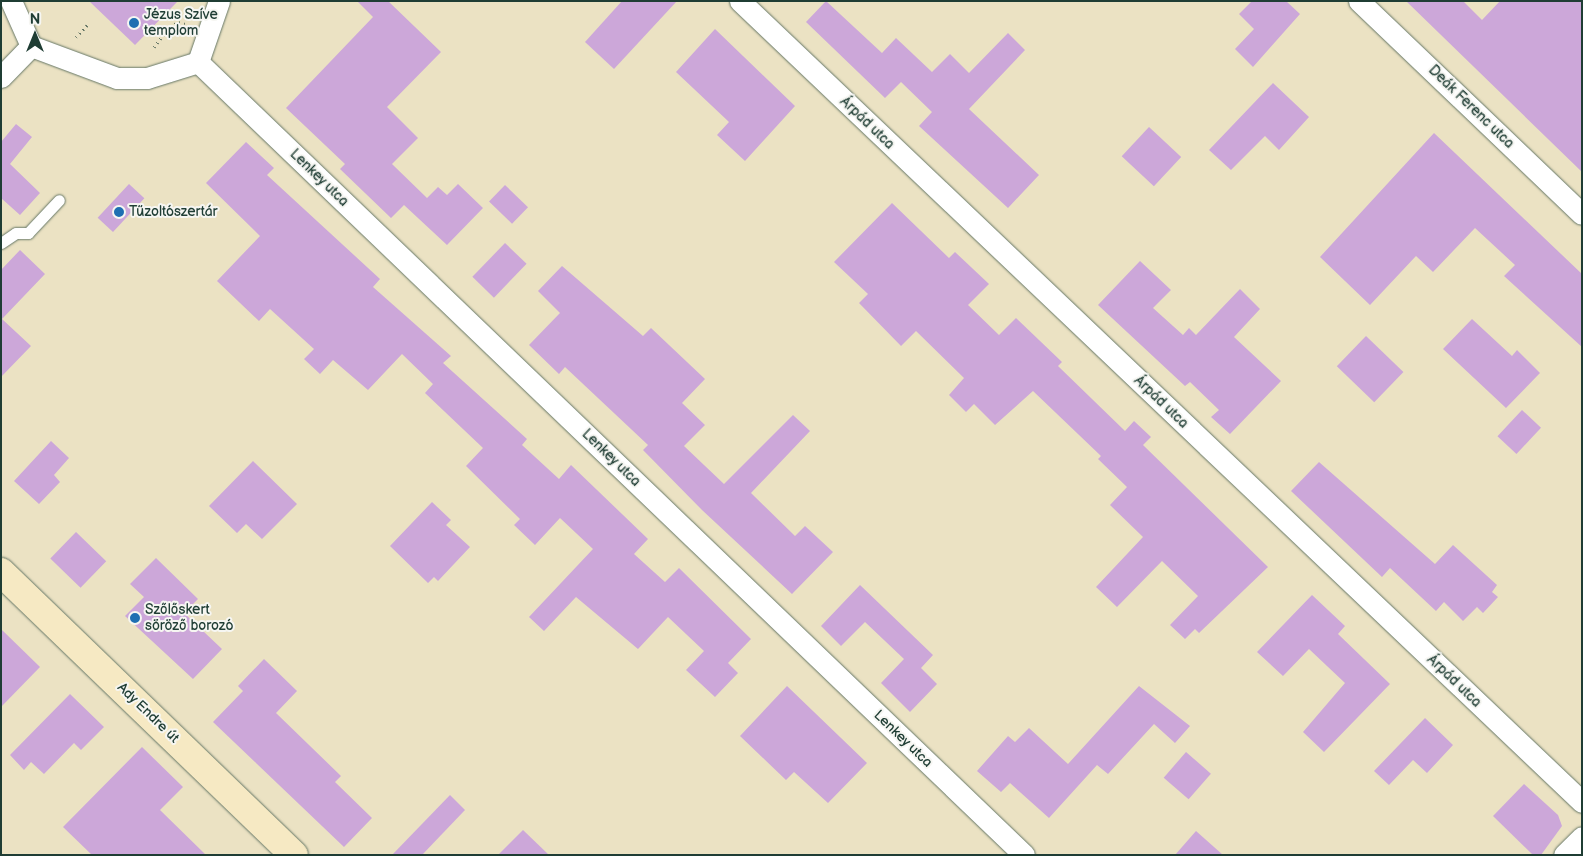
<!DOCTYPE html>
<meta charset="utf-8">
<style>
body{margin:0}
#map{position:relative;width:1583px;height:856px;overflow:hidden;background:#ebe2c3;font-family:"Balsamiq Sans",sans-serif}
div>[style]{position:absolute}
.building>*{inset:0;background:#cca7d9;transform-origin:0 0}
.path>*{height:3px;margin-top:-1.5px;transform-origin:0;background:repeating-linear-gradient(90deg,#676 0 1px,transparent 0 5px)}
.roads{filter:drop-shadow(0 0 1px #676) drop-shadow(0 0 1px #676)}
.lane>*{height:11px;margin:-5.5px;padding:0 5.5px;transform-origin:5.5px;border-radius:5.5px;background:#fff}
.street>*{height:21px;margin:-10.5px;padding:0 10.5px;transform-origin:10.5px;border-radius:10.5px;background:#fff}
.secondary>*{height:28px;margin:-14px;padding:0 14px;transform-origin:14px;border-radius:14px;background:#f6e9c3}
.dots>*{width:14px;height:14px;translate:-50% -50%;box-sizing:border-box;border:2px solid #f6f6f2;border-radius:50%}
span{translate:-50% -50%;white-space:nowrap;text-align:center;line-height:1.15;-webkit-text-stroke:4px #f6f6f2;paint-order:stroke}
.poi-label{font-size:14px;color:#1f3d34}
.left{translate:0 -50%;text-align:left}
.street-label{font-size:14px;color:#1f3d34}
.frame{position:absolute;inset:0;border:2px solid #1f3d34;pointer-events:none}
.north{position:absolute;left:10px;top:10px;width:50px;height:50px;-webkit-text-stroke:4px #f6f6f2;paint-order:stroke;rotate:0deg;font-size:14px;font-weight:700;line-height:20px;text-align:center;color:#1f3d34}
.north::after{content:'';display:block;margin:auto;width:18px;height:22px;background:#1f3d34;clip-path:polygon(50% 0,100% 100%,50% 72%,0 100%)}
</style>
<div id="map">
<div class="building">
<div style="clip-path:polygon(89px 1px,178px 1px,135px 45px)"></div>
<div style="clip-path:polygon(357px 1px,388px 1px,441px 52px,387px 107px,418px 138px,392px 164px,427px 198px,438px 187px,447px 195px,458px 184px,483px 208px,447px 245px,404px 205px,391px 218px,340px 169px,345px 164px,286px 108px,373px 17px)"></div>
<div style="clip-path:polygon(622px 1px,677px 1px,614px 69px,585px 42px)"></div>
<div style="clip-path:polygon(826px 1px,882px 53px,896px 38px,932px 72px,950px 54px,969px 73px,1008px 33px,1025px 50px,969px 109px,1039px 175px,1008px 208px,919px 126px,932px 112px,901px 82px,885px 98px,806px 22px)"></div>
<div style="clip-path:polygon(1252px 1px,1286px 1px,1300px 14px,1253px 67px,1235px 49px,1254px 29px,1239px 14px)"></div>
<div style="clip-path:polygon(1406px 1px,1463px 1px,1482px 20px,1500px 1px,1582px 1px,1582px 172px)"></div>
<div style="clip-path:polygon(715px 29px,795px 106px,745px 161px,717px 135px,729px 122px,676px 72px)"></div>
<div style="clip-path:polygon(1273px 83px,1309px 117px,1279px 150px,1265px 136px,1231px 170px,1209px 150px)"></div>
<div style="clip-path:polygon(16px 124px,32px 137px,10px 164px,40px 193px,20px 215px,1px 198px,1px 142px)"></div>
<div style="left:1149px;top:127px;width:44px;height:40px;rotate:43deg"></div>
<div style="clip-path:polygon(1434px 133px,1582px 274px,1582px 347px,1504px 276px,1515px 265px,1475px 228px,1433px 272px,1416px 256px,1370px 305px,1320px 257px)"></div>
<div style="clip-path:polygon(246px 142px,274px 168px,267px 175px,380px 279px,373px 287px,451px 356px,443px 363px,527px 439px,522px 445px,559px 479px,571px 465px,648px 539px,634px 554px,665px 582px,679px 568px,751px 639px,728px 663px,738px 673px,715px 697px,686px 670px,704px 651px,668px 617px,638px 649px,576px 597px,544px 631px,529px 617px,593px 549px,560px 518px,535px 545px,514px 525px,520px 519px,466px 466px,483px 448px,425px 393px,433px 384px,402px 354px,368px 390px,333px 360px,320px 374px,304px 359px,314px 349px,270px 309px,259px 321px,217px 281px,260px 236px,206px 183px)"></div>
<div style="left:129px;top:184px;width:21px;height:46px;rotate:43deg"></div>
<div style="left:505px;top:185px;width:32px;height:23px;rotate:44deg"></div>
<div style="clip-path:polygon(892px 203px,949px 258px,955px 252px,989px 284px,968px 305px,999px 335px,1016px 318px,1062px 362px,1058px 366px,1125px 431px,1134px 421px,1151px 437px,1143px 445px,1268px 567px,1199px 633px,1195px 629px,1185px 639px,1170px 625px,1198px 596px,1162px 561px,1117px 607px,1096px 587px,1143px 537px,1110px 505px,1127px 487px,1098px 459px,1101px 456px,1033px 391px,995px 425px,974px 404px,966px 412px,949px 395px,964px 378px,916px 331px,901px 346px,859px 303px,868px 294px,834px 262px)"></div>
<div style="left:505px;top:243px;width:30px;height:47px;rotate:44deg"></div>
<div style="clip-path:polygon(20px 250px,45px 274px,2px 319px,31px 346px,1px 377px,1px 270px)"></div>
<div style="clip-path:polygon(1140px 261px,1171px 290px,1153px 308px,1183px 335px,1189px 328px,1196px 335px,1240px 289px,1260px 309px,1234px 337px,1281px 381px,1230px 434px,1211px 417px,1219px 410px,1190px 382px,1185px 386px,1098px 305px)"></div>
<div style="clip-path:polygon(562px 266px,643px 336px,651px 328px,705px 379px,682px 403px,705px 425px,684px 446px,724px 484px,793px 415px,810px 431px,751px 493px,795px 536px,805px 526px,833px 552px,792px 594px,702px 510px,643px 450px,648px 445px,565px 367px,559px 374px,529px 345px,560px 313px,538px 291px)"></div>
<div style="clip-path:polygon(1472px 319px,1512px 356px,1517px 350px,1540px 373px,1506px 408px,1443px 349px)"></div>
<div style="left:1366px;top:336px;width:52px;height:42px;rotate:44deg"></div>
<div style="left:1522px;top:410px;width:26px;height:36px;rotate:43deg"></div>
<div style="clip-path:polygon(51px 441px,69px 458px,54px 475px,60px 482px,39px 504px,14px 481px)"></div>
<div style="clip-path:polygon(253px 461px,297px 504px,262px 539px,246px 524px,237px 533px,209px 506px)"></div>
<div style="clip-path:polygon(1319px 462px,1435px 564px,1453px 545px,1497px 585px,1492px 592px,1498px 597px,1483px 613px,1477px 607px,1463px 621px,1444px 602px,1436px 611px,1390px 568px,1382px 577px,1291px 491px)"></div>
<div style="clip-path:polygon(432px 502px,451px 520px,446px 525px,470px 547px,438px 581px,434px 577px,428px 583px,390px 546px)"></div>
<div style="left:76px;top:532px;width:42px;height:37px;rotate:44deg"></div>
<div style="clip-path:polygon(156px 558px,198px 599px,184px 613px,222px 649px,193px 679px,125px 616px,144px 597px,130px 584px)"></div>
<div style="clip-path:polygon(860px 585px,933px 655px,921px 668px,937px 684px,910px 712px,881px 683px,904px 659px,865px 622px,841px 646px,821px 626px)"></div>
<div style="clip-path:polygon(1312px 595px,1345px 626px,1338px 634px,1390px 684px,1324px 752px,1303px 732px,1345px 683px,1309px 649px,1283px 676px,1257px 652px)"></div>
<div style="clip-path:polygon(1px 629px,40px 667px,1px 707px)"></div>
<div style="clip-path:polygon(264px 659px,297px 691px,276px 713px,341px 776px,335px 782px,372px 818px,344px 847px,213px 722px,243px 691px,238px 686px)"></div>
<div style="clip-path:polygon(787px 686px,867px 763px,828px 803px,794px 772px,786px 780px,740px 736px)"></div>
<div style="clip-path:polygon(1139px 686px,1190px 726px,1175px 743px,1154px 724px,1108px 774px,1097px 765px,1049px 818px,1010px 783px,1001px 792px,977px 771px,1008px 736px,1015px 742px,1029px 728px,1068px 764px)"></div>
<div style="clip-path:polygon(70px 694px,104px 727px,81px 750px,74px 743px,44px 774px,31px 762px,24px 770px,10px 755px)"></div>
<div style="clip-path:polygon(1425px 718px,1453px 745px,1427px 773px,1413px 760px,1389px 785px,1374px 771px)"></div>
<div style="clip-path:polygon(142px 747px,183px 787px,160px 810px,206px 855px,92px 855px,63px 827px)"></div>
<div style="left:1186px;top:752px;width:33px;height:34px;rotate:41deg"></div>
<div style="clip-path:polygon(1524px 784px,1558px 815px,1562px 826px,1541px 855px,1533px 855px,1493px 816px)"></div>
<div style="clip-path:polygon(450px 795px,465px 810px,422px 855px,392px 855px)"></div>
<div style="clip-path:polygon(523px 830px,549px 855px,498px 855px)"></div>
<div style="clip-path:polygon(1196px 831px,1223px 855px,1175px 855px)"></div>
</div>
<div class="path">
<div style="left:76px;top:37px;width:19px;rotate:-47deg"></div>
<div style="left:154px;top:47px;width:26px;rotate:-53deg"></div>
<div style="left:170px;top:26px;width:10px;rotate:-24deg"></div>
<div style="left:179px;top:22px;width:6px;rotate:18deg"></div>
</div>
<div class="roads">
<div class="lane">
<div style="left:1px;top:243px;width:18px;rotate:-34deg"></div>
<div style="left:16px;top:233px;width:12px"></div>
<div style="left:28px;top:233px;width:45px;rotate:-46.8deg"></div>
</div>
<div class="street">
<div style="left:11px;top:1px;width:49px;rotate:66deg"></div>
<div style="left:31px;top:46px;width:92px;rotate:20.4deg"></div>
<div style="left:117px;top:78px;width:30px"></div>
<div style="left:147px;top:78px;width:53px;rotate:-17.4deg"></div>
<div style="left:198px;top:62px;width:65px;rotate:-71deg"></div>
<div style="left:740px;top:1px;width:1162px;rotate:43.57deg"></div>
<div style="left:1359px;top:1px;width:308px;rotate:43.7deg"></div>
<div style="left:198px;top:62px;width:1145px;rotate:43.83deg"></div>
<div style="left:1px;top:77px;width:43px;rotate:-45.9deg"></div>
<div style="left:1564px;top:855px;width:25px;rotate:-45deg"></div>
</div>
<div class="secondary">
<div style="left:1px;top:572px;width:407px;rotate:44deg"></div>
</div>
</div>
<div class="dots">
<div style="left:134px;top:23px;background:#1f6fb2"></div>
<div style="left:119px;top:212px;background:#1f6fb2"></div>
<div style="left:135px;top:618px;background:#1f6fb2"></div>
</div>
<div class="poi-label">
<span class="left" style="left:144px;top:23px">Jézus Szíve<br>templom</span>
<span class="left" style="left:129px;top:212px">Tűzoltószertár</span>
<span class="left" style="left:145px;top:618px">Szőlőskert<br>söröző borozó</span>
</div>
<div class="street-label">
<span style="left:1471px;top:107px;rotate:44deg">Deák Ferenc utca</span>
<span style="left:867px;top:123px;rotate:44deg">Árpád utca</span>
<span style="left:319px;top:178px;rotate:44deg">Lenkey utca</span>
<span style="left:1161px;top:402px;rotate:44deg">Árpád utca</span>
<span style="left:611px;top:458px;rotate:44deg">Lenkey utca</span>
<span style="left:1454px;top:681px;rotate:44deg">Árpád utca</span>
<span style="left:148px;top:713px;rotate:44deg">Ady Endre út</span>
<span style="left:903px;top:739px;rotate:44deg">Lenkey utca</span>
</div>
<div class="frame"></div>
<div class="north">N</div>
</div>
